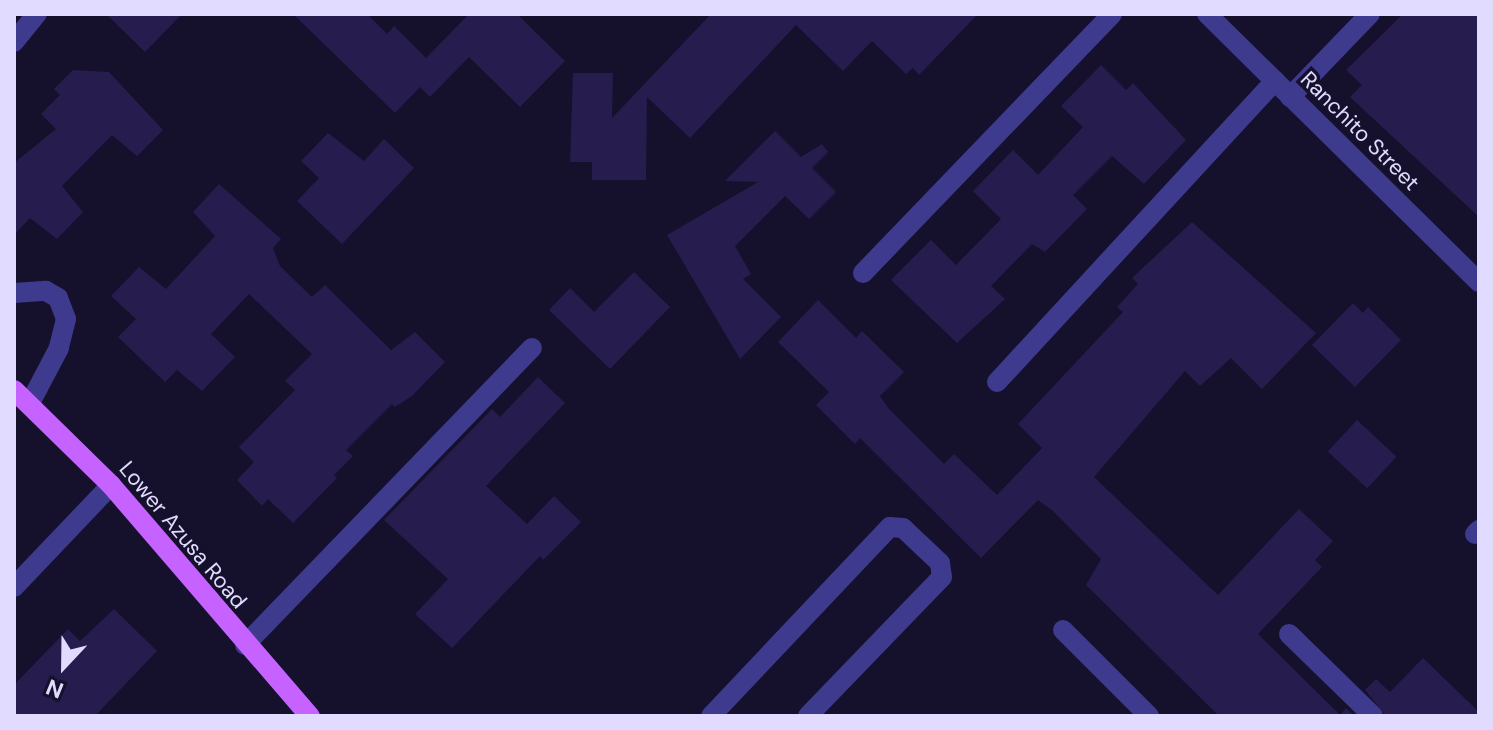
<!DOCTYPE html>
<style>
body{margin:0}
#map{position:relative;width:1493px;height:730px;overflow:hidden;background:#15102c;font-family:"DM Sans",sans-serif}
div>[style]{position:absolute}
.building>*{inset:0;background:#261c4e;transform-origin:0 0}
.minor>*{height:20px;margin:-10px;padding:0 10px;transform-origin:10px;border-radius:10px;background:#3e3a8d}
.major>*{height:20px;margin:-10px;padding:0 10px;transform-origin:10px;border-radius:10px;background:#c662ff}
span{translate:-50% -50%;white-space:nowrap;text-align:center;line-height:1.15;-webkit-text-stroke:7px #15102c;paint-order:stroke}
.street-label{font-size:22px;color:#e0dbff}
.frame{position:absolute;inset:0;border:16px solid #e0dbff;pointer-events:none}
.north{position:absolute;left:24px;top:626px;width:80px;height:80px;-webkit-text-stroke:6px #15102c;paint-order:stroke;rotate:202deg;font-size:22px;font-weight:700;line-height:32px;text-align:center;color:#e0dbff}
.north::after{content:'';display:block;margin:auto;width:28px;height:36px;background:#e0dbff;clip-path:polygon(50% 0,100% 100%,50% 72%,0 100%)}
</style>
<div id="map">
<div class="building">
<div style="clip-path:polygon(106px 14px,182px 14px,145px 52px)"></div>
<div style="clip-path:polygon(293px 14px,367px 14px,387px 34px,394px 26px,426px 58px,469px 14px,517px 14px,565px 61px,520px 107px,469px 57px,430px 97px,420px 87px,395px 113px)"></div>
<div style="clip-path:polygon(711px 14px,978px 14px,919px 75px,913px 68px,906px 74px,872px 41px,843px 71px,796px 25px,690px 138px,647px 97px,646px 180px,592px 180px,592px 162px,570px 162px,573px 73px,613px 73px,612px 118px)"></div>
<div style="clip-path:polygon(1403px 14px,1479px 14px,1479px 217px,1350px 97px,1362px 85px,1346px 70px)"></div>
<div style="clip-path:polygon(1101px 65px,1126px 90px,1133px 83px,1186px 140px,1144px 184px,1112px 156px,1073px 195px,1087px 209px,1045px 252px,1032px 244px,991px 286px,1005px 299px,957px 343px,891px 280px,931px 240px,956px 265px,1001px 219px,973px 191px,1013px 150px,1038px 175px,1083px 127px,1061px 106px)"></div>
<div style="clip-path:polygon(73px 70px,109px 72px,163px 130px,137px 156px,112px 135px,62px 186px,83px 212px,57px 239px,30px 218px,14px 235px,14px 163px,56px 129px,41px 114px,60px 95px,54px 89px)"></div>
<div style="clip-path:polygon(775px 131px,801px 157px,822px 144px,828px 152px,812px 168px,836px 192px,809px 219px,785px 196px,735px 246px,751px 274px,743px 279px,781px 317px,740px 359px,667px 235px,758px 182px,725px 181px)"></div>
<div style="clip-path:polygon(328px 133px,364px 161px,384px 139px,414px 168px,342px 244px,297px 201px,319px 178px,301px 161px)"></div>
<div style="clip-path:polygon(219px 184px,281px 239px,273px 248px,280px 266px,312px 297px,325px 285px,391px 350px,415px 332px,445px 362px,412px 396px,395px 407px,392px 404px,346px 450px,353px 456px,334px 475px,337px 478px,293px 523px,268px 499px,262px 506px,237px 480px,254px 462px,239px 447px,295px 390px,285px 381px,312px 354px,249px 294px,211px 334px,235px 357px,202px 391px,177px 370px,165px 382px,118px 337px,136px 319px,111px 296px,139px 267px,166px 289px,215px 236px,193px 212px)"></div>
<div style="clip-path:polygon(1192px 222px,1316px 333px,1262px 389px,1231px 358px,1200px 386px,1185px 371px,1094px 477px,1218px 595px,1299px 509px,1333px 541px,1315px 560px,1322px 567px,1258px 634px,1340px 715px,1346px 708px,1354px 716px,1219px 716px,1086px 585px,1101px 559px,1053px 511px,1038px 500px,981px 558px,860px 438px,855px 444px,816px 405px,829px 392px,778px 342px,818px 300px,856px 338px,862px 331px,904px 372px,880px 396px,889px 409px,944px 464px,954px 454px,997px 495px,1042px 448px,1018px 424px,1123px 312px,1117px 307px,1138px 284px,1132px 278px)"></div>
<div style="clip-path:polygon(634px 272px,670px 307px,610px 369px,549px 310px,570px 288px,594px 312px)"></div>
<div style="clip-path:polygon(1353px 303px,1363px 313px,1368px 307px,1401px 340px,1355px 387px,1312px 345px)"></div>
<div style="clip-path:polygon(538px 377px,565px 403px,486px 486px,527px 524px,554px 496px,581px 522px,543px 560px,540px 556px,452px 648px,415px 614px,448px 579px,384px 520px,492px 409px,500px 417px)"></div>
<div style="left:1357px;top:420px;width:54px;height:43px;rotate:43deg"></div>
<div style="clip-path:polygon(114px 609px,157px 651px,95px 716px,14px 716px,14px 685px,68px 629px,80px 641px)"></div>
<div style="clip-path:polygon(1423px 658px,1479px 712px,1479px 716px,1386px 716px,1365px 690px,1376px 679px,1390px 692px)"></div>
</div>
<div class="minor">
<div style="left:1207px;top:14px;width:382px;rotate:44.6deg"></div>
<div style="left:14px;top:42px;width:36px;rotate:-51deg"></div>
<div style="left:1290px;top:97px;width:115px;rotate:-46.1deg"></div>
<div style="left:863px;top:273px;width:359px;rotate:-46.1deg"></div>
<div style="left:14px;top:293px;width:32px;rotate:-4deg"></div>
<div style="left:46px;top:291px;width:14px;rotate:30deg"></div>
<div style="left:58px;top:298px;width:22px;rotate:69deg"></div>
<div style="left:66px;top:319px;width:30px;rotate:104deg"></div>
<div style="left:59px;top:348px;width:64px;rotate:117.8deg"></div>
<div style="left:997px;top:382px;width:410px;rotate:-47.3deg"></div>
<div style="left:1475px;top:534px;width:6px;rotate:-45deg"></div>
<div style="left:14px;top:587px;width:141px;rotate:-46.4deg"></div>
<div style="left:1063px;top:630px;width:122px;rotate:45deg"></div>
<div style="left:1289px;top:634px;width:117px;rotate:44.3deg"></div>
<div style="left:245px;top:645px;width:413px;rotate:-46deg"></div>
<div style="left:711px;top:716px;width:260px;rotate:-46.6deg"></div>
<div style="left:890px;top:527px;width:13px;rotate:4deg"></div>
<div style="left:903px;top:528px;width:51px;rotate:43.4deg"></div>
<div style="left:940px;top:563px;width:14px;rotate:82deg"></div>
<div style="left:942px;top:577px;width:193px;rotate:134deg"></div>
</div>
<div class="major">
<div style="left:14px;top:390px;width:136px;rotate:44.4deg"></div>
<div style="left:111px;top:485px;width:305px;rotate:49.3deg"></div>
</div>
<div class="street-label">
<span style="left:1360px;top:131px;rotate:45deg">Ranchito Street</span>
<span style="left:183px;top:535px;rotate:50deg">Lower Azusa Road</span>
</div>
<div class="frame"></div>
<div class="north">N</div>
</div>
